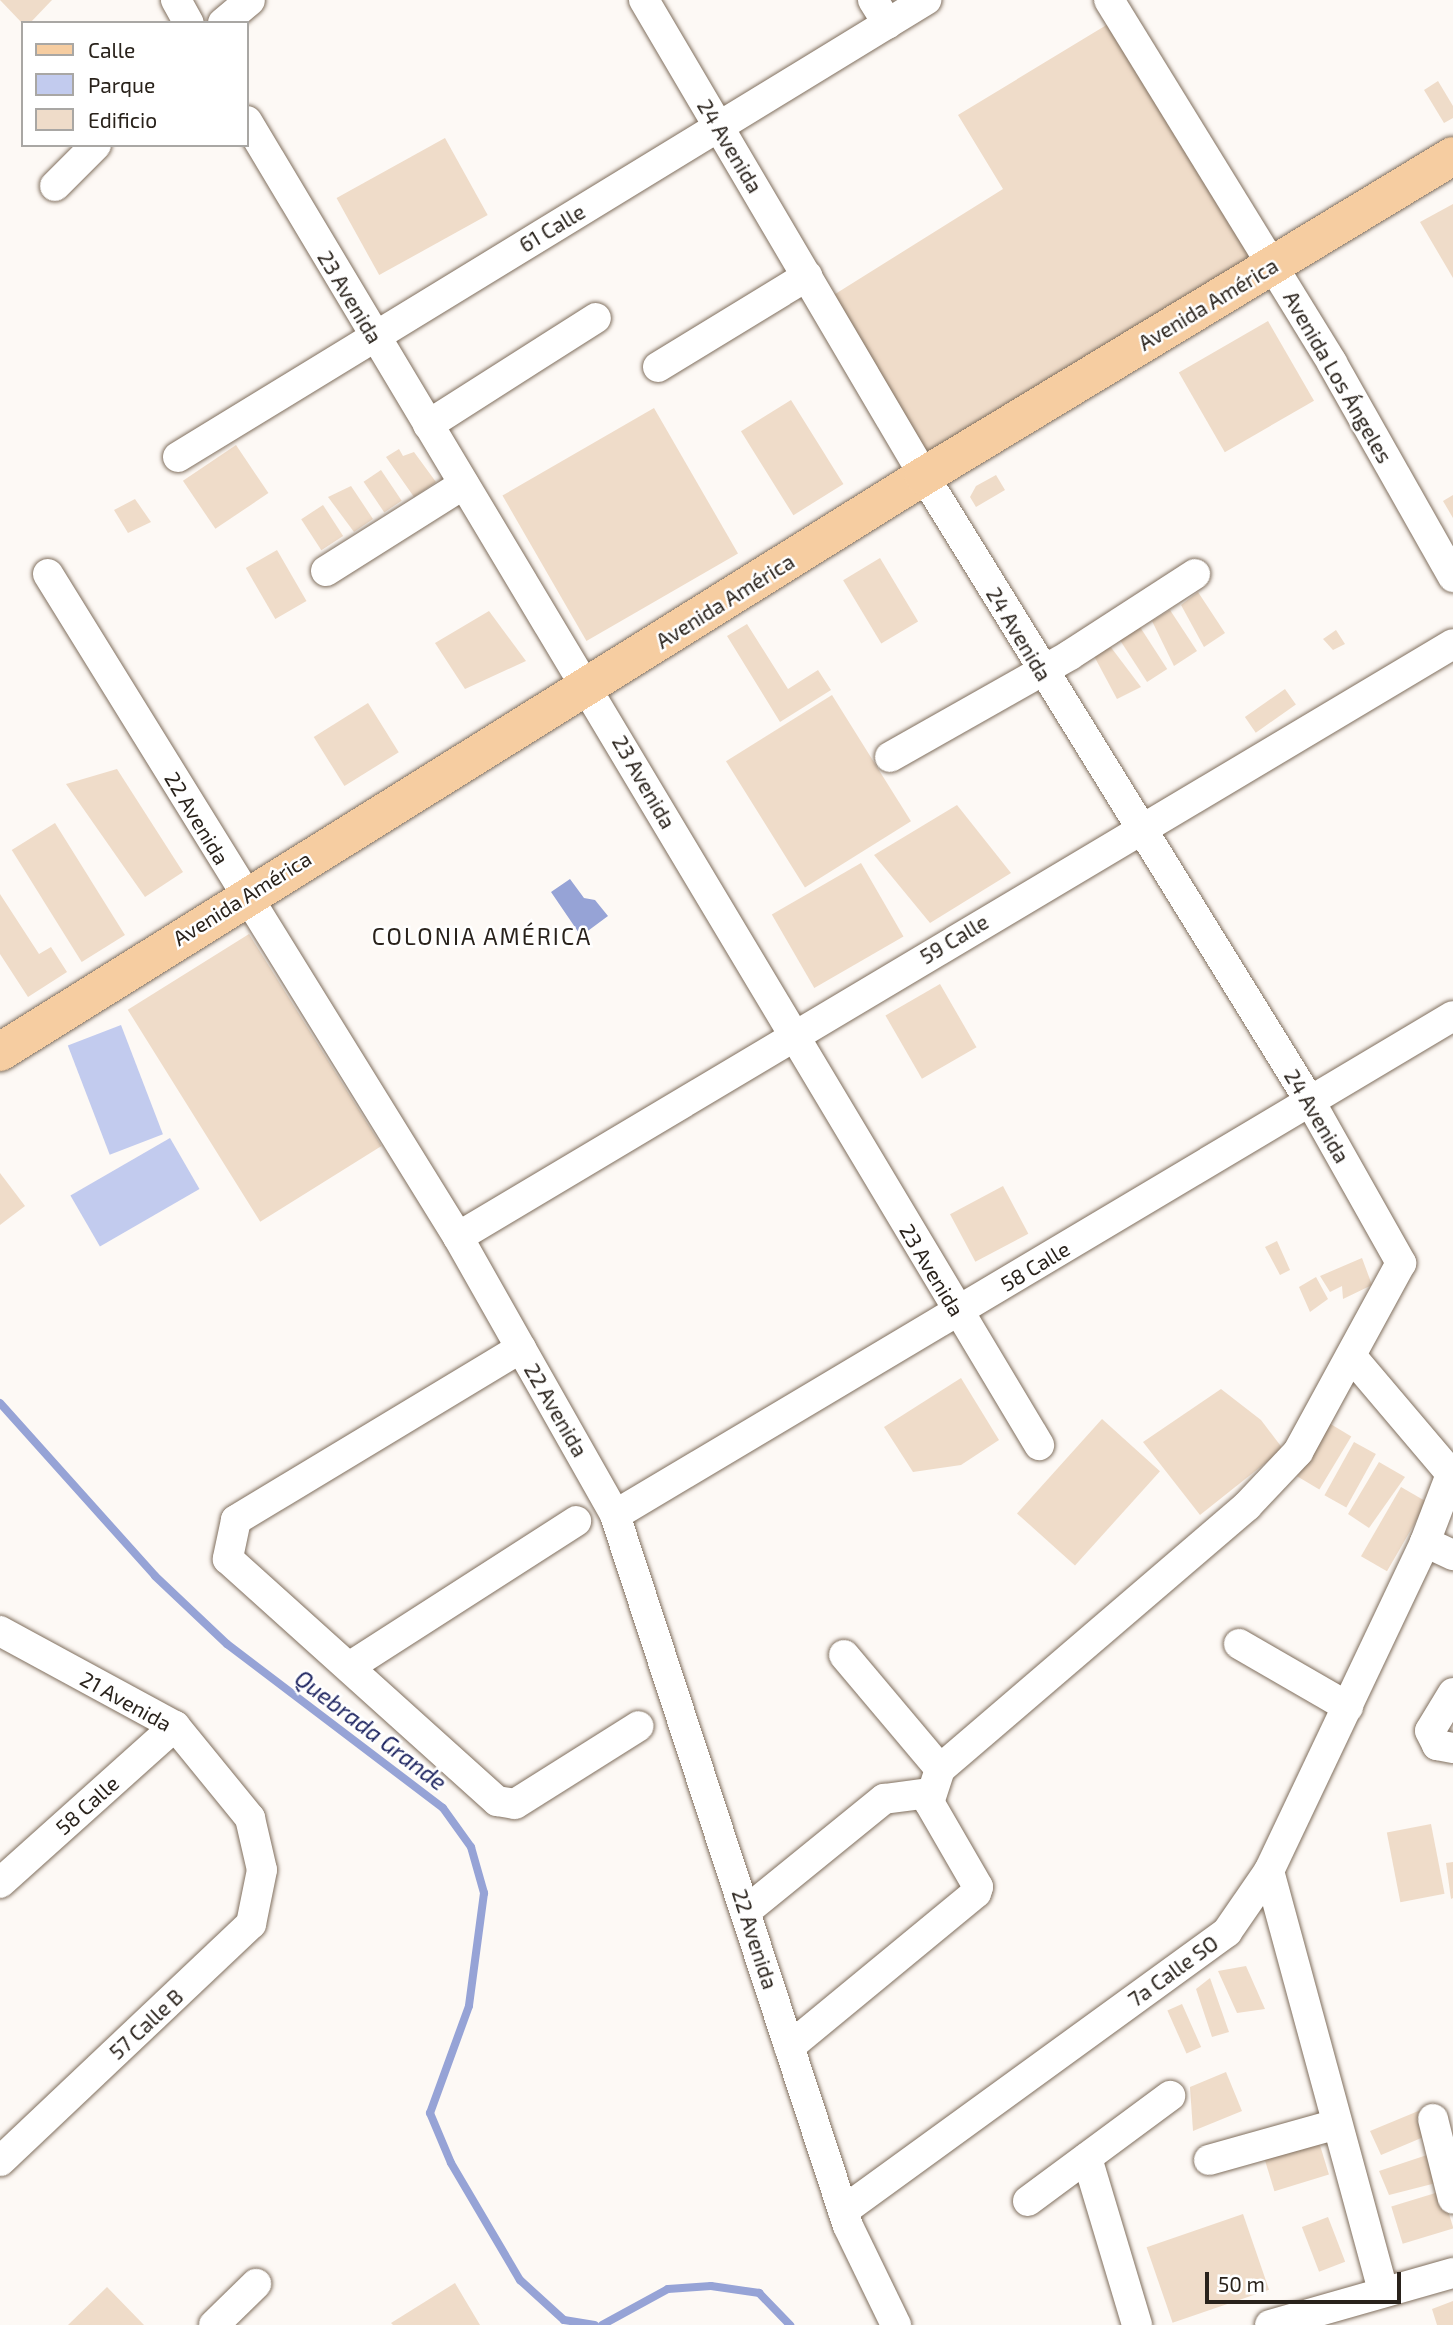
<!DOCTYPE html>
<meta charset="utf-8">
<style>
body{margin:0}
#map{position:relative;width:1453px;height:2325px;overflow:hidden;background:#fdf9f5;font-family:"Exo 2",sans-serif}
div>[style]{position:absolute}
.green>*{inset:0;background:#c2cbee;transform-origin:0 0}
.water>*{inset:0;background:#96a3d6}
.stream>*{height:8px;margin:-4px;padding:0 4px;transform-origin:4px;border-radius:4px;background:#96a3d6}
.building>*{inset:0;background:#efdcc9;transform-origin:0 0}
.roads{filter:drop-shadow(0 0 2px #806f5e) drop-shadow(0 0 2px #806f5e)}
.minor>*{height:30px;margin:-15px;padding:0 15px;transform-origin:15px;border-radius:15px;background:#fff}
.major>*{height:38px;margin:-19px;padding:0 19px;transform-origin:19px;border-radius:19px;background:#f6cda1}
span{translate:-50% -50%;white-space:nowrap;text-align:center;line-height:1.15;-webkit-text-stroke:5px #fff;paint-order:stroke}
.street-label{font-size:21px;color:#29221b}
.neighbourhood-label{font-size:23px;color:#29221b;letter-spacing:2px}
.water-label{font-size:23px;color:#1e2561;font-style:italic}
.legend{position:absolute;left:21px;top:21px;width:228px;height:126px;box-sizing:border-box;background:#fff;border:2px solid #a9a7a4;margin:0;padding:9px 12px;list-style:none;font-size:21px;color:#29221b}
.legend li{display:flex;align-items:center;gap:14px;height:35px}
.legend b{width:35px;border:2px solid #a9a7a4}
.scale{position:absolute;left:1205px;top:2272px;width:196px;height:32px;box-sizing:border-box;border:4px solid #29221b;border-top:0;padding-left:9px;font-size:21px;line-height:24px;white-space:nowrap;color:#29221b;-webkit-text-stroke:5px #fff;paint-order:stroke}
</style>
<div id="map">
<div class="green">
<div style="left:121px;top:1025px;width:117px;height:57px;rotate:69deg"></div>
<div style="left:170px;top:1138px;width:59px;height:115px;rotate:60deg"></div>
</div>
<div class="water">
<div style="clip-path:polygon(570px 879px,584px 898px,595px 900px,608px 916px,581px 936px,551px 892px)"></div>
</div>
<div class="stream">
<div style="left:0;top:1403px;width:232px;rotate:48.1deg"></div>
<div style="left:155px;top:1576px;width:99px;rotate:43.4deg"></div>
<div style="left:227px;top:1644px;width:271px;rotate:37.2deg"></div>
<div style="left:443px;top:1808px;width:48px;rotate:54.3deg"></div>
<div style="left:471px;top:1847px;width:48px;rotate:74.2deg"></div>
<div style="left:484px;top:1893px;width:114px;rotate:97.6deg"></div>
<div style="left:469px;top:2006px;width:114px;rotate:110deg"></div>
<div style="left:430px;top:2113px;width:54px;rotate:67.2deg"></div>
<div style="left:451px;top:2163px;width:136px;rotate:59.5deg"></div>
<div style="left:520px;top:2280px;width:59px;rotate:42.3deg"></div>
<div style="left:564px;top:2320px;width:31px;rotate:9deg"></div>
<div style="left:602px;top:2325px;width:75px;rotate:-28.6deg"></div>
<div style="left:668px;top:2289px;width:43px;rotate:-4deg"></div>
<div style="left:711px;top:2286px;width:49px;rotate:8.3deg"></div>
<div style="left:759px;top:2293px;width:45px;rotate:45.9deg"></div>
</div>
<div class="building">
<div style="clip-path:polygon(0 0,52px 0,30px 23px,22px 23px)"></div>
<div style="clip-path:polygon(1118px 18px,1272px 264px,925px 475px,824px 301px,1003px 189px,958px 115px)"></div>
<div style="clip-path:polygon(1438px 81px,1453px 106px,1453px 118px,1444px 123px,1424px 90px)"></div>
<div style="left:445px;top:138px;width:88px;height:124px;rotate:61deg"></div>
<div style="clip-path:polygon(1453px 204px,1453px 278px,1420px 222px)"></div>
<div style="left:1268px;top:321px;width:92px;height:103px;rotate:60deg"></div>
<div style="left:791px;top:400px;width:99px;height:59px;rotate:58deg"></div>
<div style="left:654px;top:408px;width:168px;height:175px;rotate:60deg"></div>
<div style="left:236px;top:445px;width:58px;height:64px;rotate:56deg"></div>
<div style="clip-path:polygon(399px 449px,403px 456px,414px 452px,436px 482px,414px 497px,386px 457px)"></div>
<div style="left:381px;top:470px;width:37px;height:21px;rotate:56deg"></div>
<div style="clip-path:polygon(996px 475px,1005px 490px,976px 507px,970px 497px,976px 486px)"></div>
<div style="clip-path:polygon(351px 486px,373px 519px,354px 532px,328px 497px)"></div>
<div style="clip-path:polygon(1453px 495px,1453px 518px,1443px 501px)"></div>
<div style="clip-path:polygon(135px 499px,151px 522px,128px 533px,114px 510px)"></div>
<div style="left:323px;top:505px;width:37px;height:26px;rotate:57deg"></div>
<div style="left:277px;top:550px;width:59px;height:36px;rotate:60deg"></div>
<div style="left:880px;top:558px;width:74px;height:43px;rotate:59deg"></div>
<div style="clip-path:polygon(1198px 592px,1225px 633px,1204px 647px,1181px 605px)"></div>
<div style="clip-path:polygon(1170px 610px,1197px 651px,1174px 666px,1152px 621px)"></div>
<div style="clip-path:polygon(489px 611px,526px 661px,465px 689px,435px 643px)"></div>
<div style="clip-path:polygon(747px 624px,788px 689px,818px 670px,831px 690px,780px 722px,727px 636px)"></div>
<div style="left:1140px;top:627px;width:50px;height:24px;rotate:57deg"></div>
<div style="clip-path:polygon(1336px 630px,1345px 644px,1333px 650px,1323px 639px)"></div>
<div style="clip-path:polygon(1110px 646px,1141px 687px,1117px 699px,1094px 656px)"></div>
<div style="left:1285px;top:689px;width:19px;height:49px;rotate:55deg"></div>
<div style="left:832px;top:695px;width:149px;height:125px;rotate:58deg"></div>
<div style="left:368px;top:703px;width:58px;height:64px;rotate:58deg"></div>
<div style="clip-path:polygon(117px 769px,183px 872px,145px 897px,66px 784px)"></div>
<div style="clip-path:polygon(957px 805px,1011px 873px,930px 923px,874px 855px)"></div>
<div style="left:55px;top:823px;width:132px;height:51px;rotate:58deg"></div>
<div style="left:861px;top:863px;width:85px;height:103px;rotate:60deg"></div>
<div style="clip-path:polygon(0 894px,39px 954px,51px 947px,67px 972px,28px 997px,0 954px)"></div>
<div style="left:249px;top:934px;width:250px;height:143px;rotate:58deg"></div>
<div style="left:940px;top:984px;width:73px;height:63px;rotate:60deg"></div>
<div style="clip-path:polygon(0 1173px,25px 1206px,0 1225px)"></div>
<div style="left:1003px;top:1186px;width:54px;height:60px;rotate:62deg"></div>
<div style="clip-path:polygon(1277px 1241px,1290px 1270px,1280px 1275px,1265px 1247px)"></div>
<div style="clip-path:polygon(1362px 1258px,1372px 1285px,1343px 1299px,1342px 1286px,1330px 1292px,1320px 1276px)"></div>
<div style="clip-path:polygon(1316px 1277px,1328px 1299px,1310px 1312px,1299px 1287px)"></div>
<div style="clip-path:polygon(961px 1378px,999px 1440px,961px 1465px,913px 1472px,884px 1427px)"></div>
<div style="clip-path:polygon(1221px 1389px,1261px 1420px,1283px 1449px,1200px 1515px,1143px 1442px)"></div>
<div style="left:1102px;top:1419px;width:78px;height:127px;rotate:42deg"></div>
<div style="left:1329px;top:1423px;width:26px;height:62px;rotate:31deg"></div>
<div style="left:1354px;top:1442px;width:25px;height:61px;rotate:29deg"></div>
<div style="clip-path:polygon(1379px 1462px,1405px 1477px,1369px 1528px,1348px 1514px)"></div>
<div style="left:1401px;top:1487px;width:30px;height:80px;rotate:30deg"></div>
<div style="left:1431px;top:1824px;width:71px;height:45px;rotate:79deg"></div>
<div style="clip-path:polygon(1453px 1862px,1453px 1898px,1451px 1899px,1446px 1863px)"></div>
<div style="clip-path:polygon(1246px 1966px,1265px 2009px,1237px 2013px,1218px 1971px)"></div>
<div style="clip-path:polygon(1210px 1978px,1229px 2032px,1212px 2037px,1196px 1989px)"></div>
<div style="left:1182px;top:2004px;width:47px;height:16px;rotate:66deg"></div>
<div style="clip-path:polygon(1226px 2072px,1242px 2111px,1193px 2131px,1190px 2087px)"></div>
<div style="clip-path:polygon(1428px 2107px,1426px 2136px,1381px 2155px,1370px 2131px)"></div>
<div style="left:1319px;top:2142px;width:34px;height:57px;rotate:73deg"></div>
<div style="clip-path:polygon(1427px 2155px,1436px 2183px,1389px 2195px,1379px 2171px)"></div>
<div style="left:1442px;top:2191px;width:39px;height:53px;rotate:73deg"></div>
<div style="left:1243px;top:2214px;width:80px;height:102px;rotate:71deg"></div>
<div style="left:1328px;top:2217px;width:48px;height:28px;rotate:69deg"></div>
<div style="clip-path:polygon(455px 2283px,480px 2325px,393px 2325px,391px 2323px)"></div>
<div style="clip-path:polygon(107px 2287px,144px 2325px,68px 2325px)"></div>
<div style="clip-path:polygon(1453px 2301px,1453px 2325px,1437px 2325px,1432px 2309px)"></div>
</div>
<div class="roads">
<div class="minor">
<div style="left:176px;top:0;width:26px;rotate:61deg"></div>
<div style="left:644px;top:0;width:552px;rotate:59.53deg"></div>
<div style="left:924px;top:476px;width:737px;rotate:58.32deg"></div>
<div style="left:1311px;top:1103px;width:184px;rotate:60.6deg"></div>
<div style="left:1401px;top:1263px;width:215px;rotate:118.6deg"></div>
<div style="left:1298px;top:1452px;width:74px;rotate:133.4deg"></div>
<div style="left:1247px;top:1506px;width:404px;rotate:139.4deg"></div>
<div style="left:940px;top:1769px;width:35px;rotate:108deg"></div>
<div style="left:929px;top:1802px;width:98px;rotate:60deg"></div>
<div style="left:978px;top:1887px;width:6px;rotate:108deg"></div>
<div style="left:976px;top:1893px;width:242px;rotate:140.5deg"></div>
<div style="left:873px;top:0;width:28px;rotate:58deg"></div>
<div style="left:1109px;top:0;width:426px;rotate:58.4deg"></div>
<div style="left:1332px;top:363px;width:246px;rotate:60.5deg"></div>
<div style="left:223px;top:23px;width:35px;rotate:-40deg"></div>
<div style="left:247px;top:121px;width:1543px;rotate:59.11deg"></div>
<div style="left:55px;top:186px;width:58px;rotate:-45deg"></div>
<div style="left:658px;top:367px;width:175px;rotate:-31.4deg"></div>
<div style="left:428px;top:425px;width:199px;rotate:-32.5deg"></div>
<div style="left:178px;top:457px;width:877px;rotate:-31.42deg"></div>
<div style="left:326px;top:571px;width:163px;rotate:-32.2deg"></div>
<div style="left:48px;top:574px;width:780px;rotate:58.27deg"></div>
<div style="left:458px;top:1237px;width:319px;rotate:60.5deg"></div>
<div style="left:615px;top:1515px;width:748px;rotate:71.86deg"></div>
<div style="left:848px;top:2226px;width:110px;rotate:64.1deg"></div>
<div style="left:890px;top:757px;width:207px;rotate:-29.5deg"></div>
<div style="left:1070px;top:655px;width:149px;rotate:-32.9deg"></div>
<div style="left:458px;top:1237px;width:1158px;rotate:-30.79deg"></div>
<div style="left:521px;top:1348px;width:333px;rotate:148.9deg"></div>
<div style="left:236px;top:1520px;width:40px;rotate:102deg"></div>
<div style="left:228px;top:1559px;width:362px;rotate:42deg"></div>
<div style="left:497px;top:1801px;width:18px;rotate:9deg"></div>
<div style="left:515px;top:1804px;width:146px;rotate:-32.2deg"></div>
<div style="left:1352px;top:1357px;width:156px;rotate:49.7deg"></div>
<div style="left:615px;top:1515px;width:975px;rotate:-30.77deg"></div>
<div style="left:1425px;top:1542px;width:31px;rotate:25deg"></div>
<div style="left:0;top:1631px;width:199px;rotate:28.5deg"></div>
<div style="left:175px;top:1726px;width:119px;rotate:50.8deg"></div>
<div style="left:250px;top:1818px;width:53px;rotate:77deg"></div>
<div style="left:262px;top:1870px;width:55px;rotate:101.5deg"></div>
<div style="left:251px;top:1924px;width:345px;rotate:136.6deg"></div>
<div style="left:1239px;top:1644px;width:126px;rotate:30deg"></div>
<div style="left:844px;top:1655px;width:149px;rotate:49.9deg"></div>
<div style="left:349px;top:1667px;width:270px;rotate:-32.7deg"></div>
<div style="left:1453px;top:1693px;width:44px;rotate:121.2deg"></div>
<div style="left:1430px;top:1731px;width:16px;rotate:63deg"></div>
<div style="left:1437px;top:1745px;width:16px;rotate:11deg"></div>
<div style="left:1269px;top:1871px;width:436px;rotate:74.8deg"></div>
<div style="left:0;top:1883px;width:235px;rotate:-41.9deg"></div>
<div style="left:746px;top:1911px;width:178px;rotate:-39.1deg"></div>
<div style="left:884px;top:1799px;width:45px;rotate:-7.6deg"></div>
<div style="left:1433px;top:2119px;width:82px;rotate:76deg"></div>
<div style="left:1087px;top:2158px;width:174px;rotate:73.3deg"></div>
<div style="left:1209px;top:2160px;width:133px;rotate:-15.7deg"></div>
<div style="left:1028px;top:2201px;width:177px;rotate:-36.5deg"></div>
<div style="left:843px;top:2211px;width:475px;rotate:-36deg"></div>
<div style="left:1227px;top:1932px;width:74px;rotate:-55.5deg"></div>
<div style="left:1269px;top:1871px;width:364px;rotate:-64.6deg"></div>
<div style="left:1425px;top:1542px;width:70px;rotate:-69deg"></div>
<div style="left:214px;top:2325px;width:59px;rotate:-44.3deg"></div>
<div style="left:1270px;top:2325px;width:190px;rotate:-15.9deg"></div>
</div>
<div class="major">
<div style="left:0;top:1052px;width:1089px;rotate:-31.94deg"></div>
<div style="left:924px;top:476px;width:618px;rotate:-31.17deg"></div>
</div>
</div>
<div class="street-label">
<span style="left:730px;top:146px;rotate:59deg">24 Avenida</span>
<span style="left:552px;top:228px;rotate:-31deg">61 Calle</span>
<span style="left:350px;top:297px;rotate:59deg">23 Avenida</span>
<span style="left:1208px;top:304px;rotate:-31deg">Avenida América</span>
<span style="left:1338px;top:377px;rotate:60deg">Avenida Los Ángeles</span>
<span style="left:725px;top:601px;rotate:-32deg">Avenida América</span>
<span style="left:1019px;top:634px;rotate:59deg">24 Avenida</span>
<span style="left:644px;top:782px;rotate:60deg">23 Avenida</span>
<span style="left:197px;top:818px;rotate:59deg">22 Avenida</span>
<span style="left:242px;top:898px;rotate:-32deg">Avenida América</span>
<span style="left:954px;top:939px;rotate:-31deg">59 Calle</span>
<span style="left:1317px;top:1116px;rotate:59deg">24 Avenida</span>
<span style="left:1035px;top:1266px;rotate:-31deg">58 Calle</span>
<span style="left:932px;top:1270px;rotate:59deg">23 Avenida</span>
<span style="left:556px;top:1410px;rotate:60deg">22 Avenida</span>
<span style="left:126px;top:1701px;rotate:29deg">21 Avenida</span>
<span style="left:87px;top:1805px;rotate:-42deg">58 Calle</span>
<span style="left:755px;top:1939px;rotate:72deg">22 Avenida</span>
<span style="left:1173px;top:1971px;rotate:-36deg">7a Calle SO</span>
<span style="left:146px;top:2024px;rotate:-43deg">57 Calle B</span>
</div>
<div class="neighbourhood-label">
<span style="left:482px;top:936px">COLONIA AMÉRICA</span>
</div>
<div class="water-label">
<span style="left:371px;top:1730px;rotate:37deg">Quebrada Grande</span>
</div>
<ul class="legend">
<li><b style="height:9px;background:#f6cda1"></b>Calle</li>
<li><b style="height:19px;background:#c2cbee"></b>Parque</li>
<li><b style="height:19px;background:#efdcc9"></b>Edificio</li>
</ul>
<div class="scale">50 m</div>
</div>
